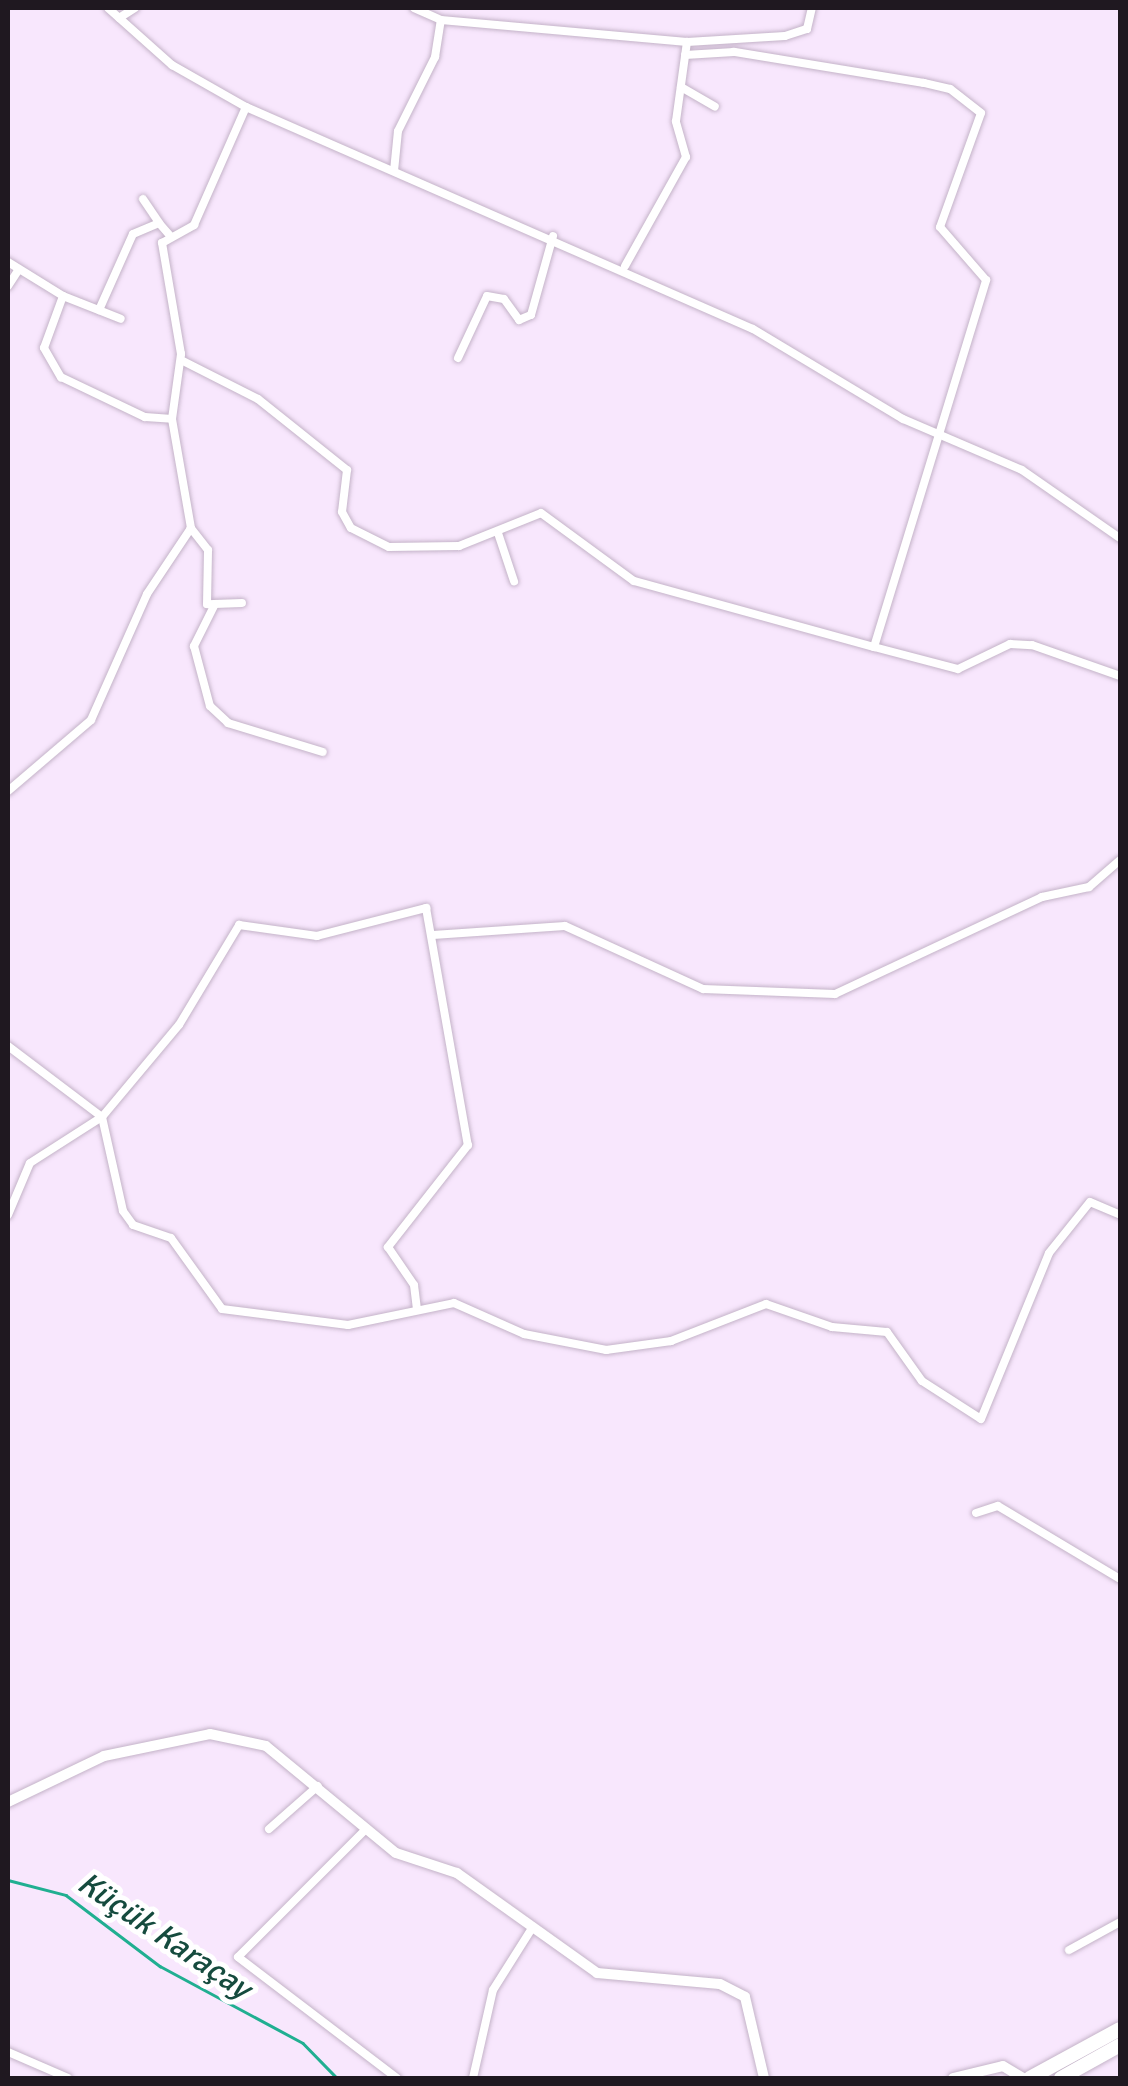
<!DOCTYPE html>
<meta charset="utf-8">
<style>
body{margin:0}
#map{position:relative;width:1128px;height:2086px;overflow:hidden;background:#f8e7fd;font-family:Signika,sans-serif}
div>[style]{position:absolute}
.stream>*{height:2.5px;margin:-1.25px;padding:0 1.25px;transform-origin:1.25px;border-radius:1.25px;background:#20af91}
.roads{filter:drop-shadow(0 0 2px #c4b3c8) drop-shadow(0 0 2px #c4b3c8)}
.street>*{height:8px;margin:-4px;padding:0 4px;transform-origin:4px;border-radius:4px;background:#fff}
.secondary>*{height:10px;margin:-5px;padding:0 5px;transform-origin:5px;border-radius:5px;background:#fff}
.highway>*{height:14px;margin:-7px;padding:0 7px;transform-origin:7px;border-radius:7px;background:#fff}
span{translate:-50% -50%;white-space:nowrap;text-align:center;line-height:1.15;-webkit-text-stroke:10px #fff;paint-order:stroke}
.water-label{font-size:32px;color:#154b3e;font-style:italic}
.frame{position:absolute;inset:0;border:10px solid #1f1820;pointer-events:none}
</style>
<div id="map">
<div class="stream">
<div style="left:8px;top:1880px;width:60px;rotate:14.5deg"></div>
<div style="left:66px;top:1895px;width:118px;rotate:37.1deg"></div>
<div style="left:160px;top:1966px;width:162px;rotate:28.3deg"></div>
<div style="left:303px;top:2043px;width:49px;rotate:45.8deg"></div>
</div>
<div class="roads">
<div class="street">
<div style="left:108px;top:8px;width:86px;rotate:41.7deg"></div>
<div style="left:172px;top:65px;width:85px;rotate:29.6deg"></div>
<div style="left:246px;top:107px;width:553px;rotate:23.65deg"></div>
<div style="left:753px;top:329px;width:175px;rotate:31deg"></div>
<div style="left:903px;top:419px;width:129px;rotate:23.2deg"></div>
<div style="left:1022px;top:470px;width:119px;rotate:34.8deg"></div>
<div style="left:414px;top:8px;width:30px;rotate:24deg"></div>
<div style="left:441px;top:20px;width:247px;rotate:5.1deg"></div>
<div style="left:119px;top:18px;width:19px;rotate:-32deg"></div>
<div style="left:681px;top:87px;width:39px;rotate:30deg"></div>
<div style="left:394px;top:171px;width:40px;rotate:-84.3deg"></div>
<div style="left:398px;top:131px;width:83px;rotate:-63.4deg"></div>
<div style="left:435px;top:57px;width:37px;rotate:-81deg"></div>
<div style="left:143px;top:199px;width:29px;rotate:56deg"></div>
<div style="left:8px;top:262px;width:65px;rotate:31.7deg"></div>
<div style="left:63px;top:296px;width:55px;rotate:110.1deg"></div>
<div style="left:44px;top:348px;width:34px;rotate:60deg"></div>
<div style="left:61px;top:377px;width:93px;rotate:25.5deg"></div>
<div style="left:145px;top:417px;width:27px;rotate:4deg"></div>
<div style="left:625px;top:266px;width:125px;rotate:-60.8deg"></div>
<div style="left:686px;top:157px;width:37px;rotate:-106deg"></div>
<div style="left:676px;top:121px;width:80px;rotate:-82.1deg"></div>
<div style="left:687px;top:42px;width:98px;rotate:-3.5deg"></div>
<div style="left:785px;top:36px;width:23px;rotate:-18deg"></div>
<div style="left:807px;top:29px;width:22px;rotate:-77deg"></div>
<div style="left:8px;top:286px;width:20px;rotate:-57deg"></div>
<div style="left:63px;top:296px;width:62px;rotate:21.6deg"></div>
<div style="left:99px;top:310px;width:83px;rotate:-65.9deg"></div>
<div style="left:133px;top:234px;width:28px;rotate:-23deg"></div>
<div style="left:159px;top:223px;width:18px;rotate:49deg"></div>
<div style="left:458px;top:358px;width:68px;rotate:-64.9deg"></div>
<div style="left:487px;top:296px;width:17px;rotate:10deg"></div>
<div style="left:504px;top:299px;width:26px;rotate:54deg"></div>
<div style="left:519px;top:320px;width:13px;rotate:-23deg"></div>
<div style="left:531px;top:315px;width:82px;rotate:-74.4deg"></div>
<div style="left:181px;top:360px;width:86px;rotate:26.9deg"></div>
<div style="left:258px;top:399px;width:114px;rotate:38.6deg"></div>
<div style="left:347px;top:470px;width:42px;rotate:96.8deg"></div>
<div style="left:342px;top:512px;width:18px;rotate:61deg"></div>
<div style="left:351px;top:528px;width:42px;rotate:26.6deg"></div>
<div style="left:389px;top:547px;width:70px;rotate:-0.8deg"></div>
<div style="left:459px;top:546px;width:88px;rotate:-21.9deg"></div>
<div style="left:541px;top:513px;width:115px;rotate:36.2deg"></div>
<div style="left:634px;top:581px;width:249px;rotate:15.4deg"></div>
<div style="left:874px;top:647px;width:384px;rotate:-73deg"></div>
<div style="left:986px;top:280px;width:70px;rotate:-131deg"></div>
<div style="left:940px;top:227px;width:121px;rotate:-70.2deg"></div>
<div style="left:981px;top:113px;width:39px;rotate:-142deg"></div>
<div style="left:950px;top:89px;width:27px;rotate:-167deg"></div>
<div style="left:924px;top:83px;width:193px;rotate:-170.7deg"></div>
<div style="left:734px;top:52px;width:49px;rotate:176.5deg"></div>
<div style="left:498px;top:533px;width:51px;rotate:71.6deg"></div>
<div style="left:242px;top:603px;width:35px;rotate:178deg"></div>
<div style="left:207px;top:604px;width:54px;rotate:-88.9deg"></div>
<div style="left:208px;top:550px;width:28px;rotate:-128deg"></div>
<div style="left:191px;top:528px;width:111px;rotate:-99.9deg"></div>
<div style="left:172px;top:419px;width:66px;rotate:-82.1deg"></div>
<div style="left:181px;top:354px;width:113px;rotate:-99.7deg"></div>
<div style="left:162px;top:243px;width:37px;rotate:-29deg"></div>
<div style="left:194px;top:225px;width:129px;rotate:-66.2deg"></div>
<div style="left:214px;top:606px;width:45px;rotate:116.6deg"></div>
<div style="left:194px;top:646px;width:62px;rotate:75.1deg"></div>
<div style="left:210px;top:706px;width:25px;rotate:43deg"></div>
<div style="left:228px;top:723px;width:99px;rotate:17deg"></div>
<div style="left:874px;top:647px;width:87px;rotate:14.7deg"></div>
<div style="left:958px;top:669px;width:58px;rotate:-25.7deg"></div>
<div style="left:1010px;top:644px;width:22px;rotate:3deg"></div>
<div style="left:1032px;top:645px;width:93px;rotate:19.4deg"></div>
<div style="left:8px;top:791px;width:109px;rotate:-40.5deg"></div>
<div style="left:91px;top:720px;width:138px;rotate:-66deg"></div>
<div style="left:147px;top:594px;width:79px;rotate:-56.3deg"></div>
<div style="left:433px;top:935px;width:132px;rotate:-3.9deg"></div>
<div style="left:565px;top:926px;width:152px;rotate:24.5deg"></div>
<div style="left:703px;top:989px;width:132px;rotate:2.2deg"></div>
<div style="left:835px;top:994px;width:229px;rotate:-25.1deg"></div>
<div style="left:1042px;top:897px;width:48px;rotate:-12deg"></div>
<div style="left:1089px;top:887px;width:41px;rotate:-41.1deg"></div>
<div style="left:8px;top:1046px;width:118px;rotate:37.1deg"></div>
<div style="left:102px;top:1117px;width:120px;rotate:-50.1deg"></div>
<div style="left:179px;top:1025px;width:117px;rotate:-59deg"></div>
<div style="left:239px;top:925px;width:79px;rotate:8deg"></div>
<div style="left:317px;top:936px;width:113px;rotate:-14.4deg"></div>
<div style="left:426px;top:908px;width:241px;rotate:80deg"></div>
<div style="left:468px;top:1145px;width:130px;rotate:128.1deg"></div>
<div style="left:388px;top:1247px;width:46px;rotate:55.6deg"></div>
<div style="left:414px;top:1285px;width:23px;rotate:83deg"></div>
<div style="left:8px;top:1215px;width:56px;rotate:-67.1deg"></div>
<div style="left:30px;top:1163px;width:85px;rotate:-32.6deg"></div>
<div style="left:102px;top:1117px;width:96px;rotate:77.4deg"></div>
<div style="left:123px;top:1211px;width:17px;rotate:54deg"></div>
<div style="left:133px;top:1225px;width:40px;rotate:18.9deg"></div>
<div style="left:171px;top:1238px;width:87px;rotate:54.3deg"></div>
<div style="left:222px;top:1309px;width:127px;rotate:7.2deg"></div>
<div style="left:348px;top:1325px;width:108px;rotate:-11.7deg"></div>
<div style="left:454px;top:1303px;width:77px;rotate:23.9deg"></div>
<div style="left:524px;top:1334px;width:84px;rotate:11deg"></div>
<div style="left:606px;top:1350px;width:66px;rotate:-7.9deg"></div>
<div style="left:671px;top:1341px;width:102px;rotate:-21.3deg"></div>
<div style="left:766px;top:1304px;width:70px;rotate:19.2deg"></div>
<div style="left:832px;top:1327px;width:55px;rotate:5.2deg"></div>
<div style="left:887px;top:1332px;width:60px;rotate:54.5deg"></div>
<div style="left:922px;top:1381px;width:70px;rotate:32.8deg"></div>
<div style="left:981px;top:1419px;width:179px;rotate:-67.7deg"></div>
<div style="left:1049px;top:1253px;width:65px;rotate:-51.2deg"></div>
<div style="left:1090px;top:1202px;width:33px;rotate:23deg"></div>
<div style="left:976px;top:1513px;width:23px;rotate:-18deg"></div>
<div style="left:998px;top:1506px;width:142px;rotate:30.9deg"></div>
<div style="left:269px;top:1829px;width:65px;rotate:-41.3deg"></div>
<div style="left:366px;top:1829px;width:181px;rotate:135deg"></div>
<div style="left:238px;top:1957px;width:200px;rotate:37.3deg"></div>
<div style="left:1069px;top:1950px;width:58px;rotate:-28.8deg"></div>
<div style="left:8px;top:2052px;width:65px;rotate:23.4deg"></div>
<div style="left:473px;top:2078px;width:90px;rotate:-77.2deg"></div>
<div style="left:493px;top:1990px;width:71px;rotate:-57.7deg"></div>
</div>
<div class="secondary">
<div style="left:8px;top:1802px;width:106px;rotate:-25.6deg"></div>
<div style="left:104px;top:1756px;width:108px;rotate:-11.7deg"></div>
<div style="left:210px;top:1734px;width:57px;rotate:12.1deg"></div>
<div style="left:266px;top:1746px;width:168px;rotate:39.5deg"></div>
<div style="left:396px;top:1853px;width:64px;rotate:18.2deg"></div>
<div style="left:457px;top:1873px;width:172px;rotate:35.5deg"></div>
<div style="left:597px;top:1973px;width:123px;rotate:5.1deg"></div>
<div style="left:720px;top:1984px;width:28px;rotate:27deg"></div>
<div style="left:745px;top:1997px;width:83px;rotate:76.8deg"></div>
<div style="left:953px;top:2078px;width:51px;rotate:-13.5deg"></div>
<div style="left:1003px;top:2066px;width:23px;rotate:31deg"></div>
</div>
<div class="highway">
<div style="left:1030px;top:2078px;width:102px;rotate:-28.6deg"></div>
<div style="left:1061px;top:2078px;width:68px;rotate:-29.2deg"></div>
</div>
</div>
<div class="water-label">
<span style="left:164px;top:1936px;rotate:34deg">Küçük Karaçay</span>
</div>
<div class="frame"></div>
</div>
